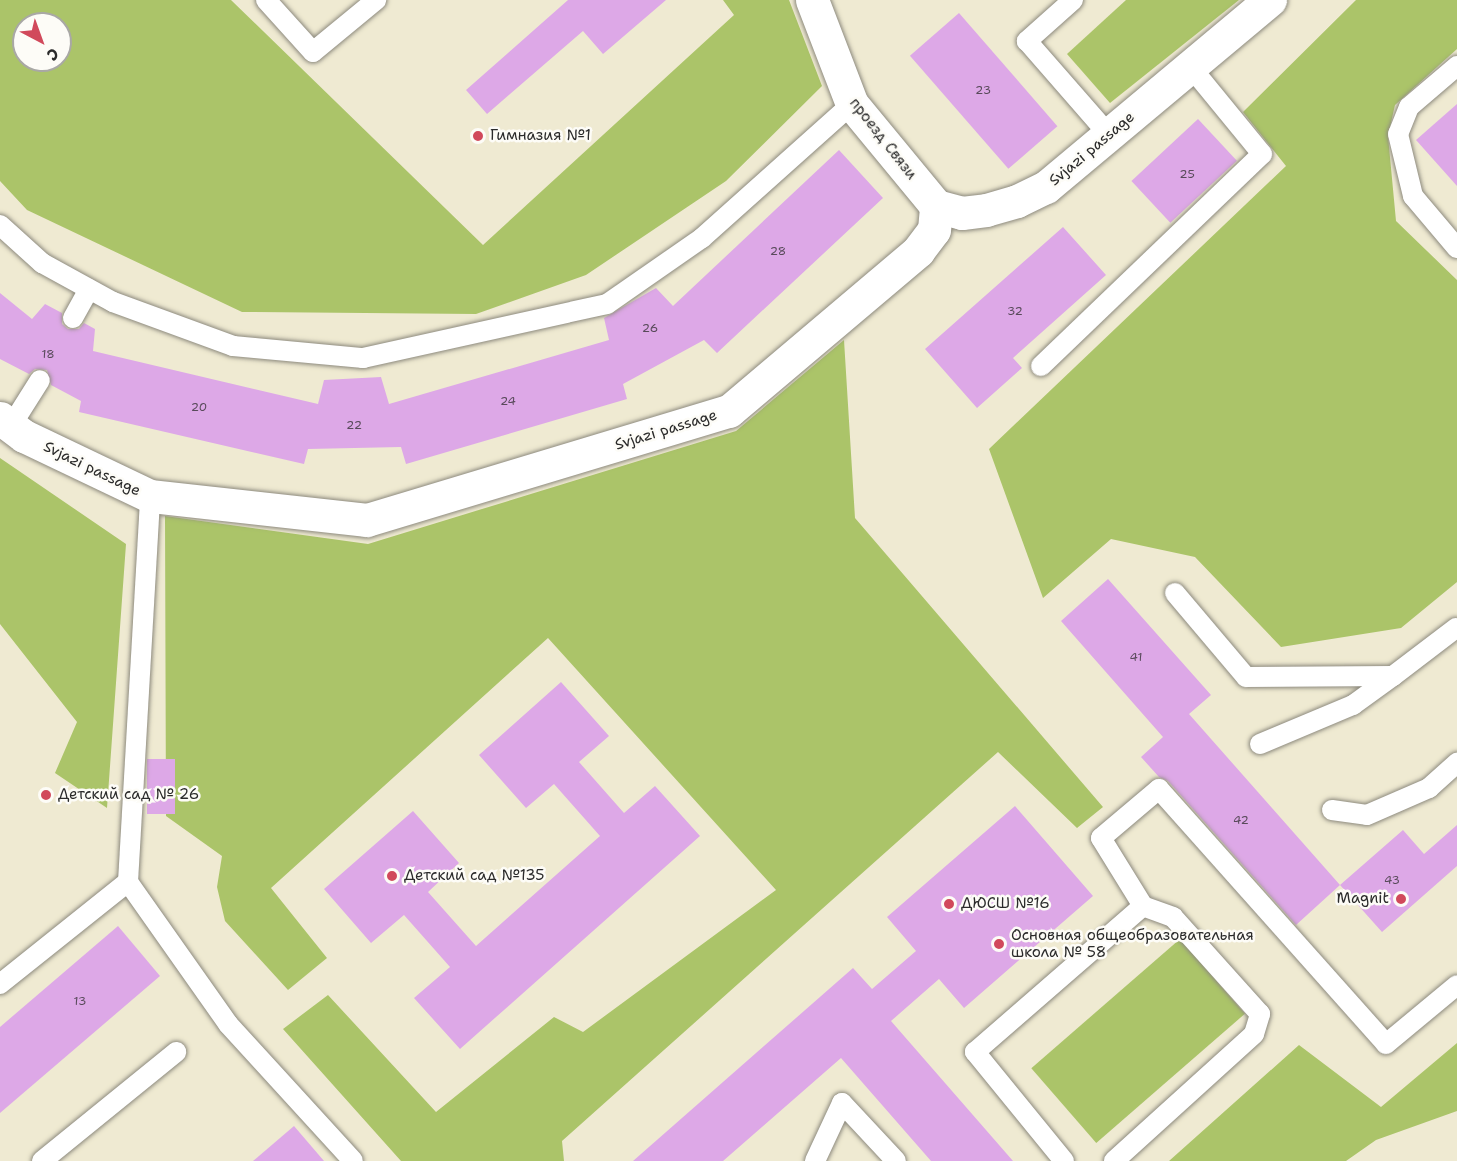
<!DOCTYPE html>
<meta charset="utf-8">
<style>
body{margin:0}
#map{position:relative;width:1457px;height:1161px;overflow:hidden;background:#efead2;font-family:"Shantell Sans",sans-serif}
div>[style]{position:absolute}
.green>*{inset:0;background:#abc469;transform-origin:0 0}
.building>*{inset:0;background:#dda8e7;transform-origin:0 0}
.roads{filter:drop-shadow(0 0 2px #8d8a7e) drop-shadow(0 0 2px #8d8a7e)}
.service>*{height:20px;margin:-10px;padding:0 10px;transform-origin:10px;border-radius:10px;background:#fff}
.minor>*{height:33px;margin:-16.5px;padding:0 16.5px;transform-origin:16.5px;border-radius:16.5px;background:#fff}
.dots>*{width:16px;height:16px;translate:-50% -50%;box-sizing:border-box;border:3px solid #fdfcf7;border-radius:50%}
span{translate:-50% -50%;white-space:nowrap;text-align:center;line-height:1.15;-webkit-text-stroke:5px #fdfcf7;paint-order:stroke}
.number-label{font-size:12px;color:#584a5a}
.number-label span{-webkit-text-stroke-width:0}
.poi-label{font-size:15px;color:#2b2b2b}
.left{translate:0 -50%;text-align:left}
.right{translate:-100% -50%;text-align:right}
.street-label{font-size:15px;color:#2b2b2b}
.north{position:absolute;left:12px;top:12px;width:60px;height:60px;box-sizing:border-box;background:#fdfcf7;border:2px solid #a9a8a5;border-radius:50%;rotate:139deg;font-size:16px;font-weight:700;line-height:24px;text-align:center;color:#2b2b2b}
.north::after{content:'';display:block;margin:auto;width:21px;height:27px;background:#d1495b;clip-path:polygon(50% 0,100% 100%,50% 72%,0 100%)}
</style>
<div id="map">
<div class="green">
<div style="clip-path:polygon(evenodd,0 0,231px 0,483px 245px,734px 15px,723px 0,789px 0,822px 86px,726px 181px,586px 275px,476px 314px,242px 312px,27px 210px,0 181px,0 0,24px 24px,60px 24px,60px 60px,24px 60px,24px 24px)"></div>
<div style="clip-path:polygon(1126px 0,1239px 0,1110px 103px,1067px 54px)"></div>
<div style="clip-path:polygon(1356px 0,1457px 0,1457px 49px,1395px 105px,1388px 136px,1396px 221px,1457px 280px,1457px 582px,1401px 628px,1281px 647px,1195px 557px,1111px 539px,1043px 598px,989px 449px,1286px 166px,1243px 112px)"></div>
<div style="clip-path:polygon(844px 340px,855px 518px,1103px 807px,1077px 828px,998px 752px,562px 1141px,564px 1161px,401px 1161px,283px 1029px,328px 995px,436px 1112px,554px 1017px,583px 1032px,776px 890px,548px 638px,271px 888px,327px 958px,288px 990px,225px 921px,217px 887px,222px 856px,166px 816px,165px 516px,368px 544px,736px 431px)"></div>
<div style="clip-path:polygon(0 458px,126px 544px,107px 808px,55px 773px,77px 722px,0 624px)"></div>
<div style="left:1180px;top:939px;width:99px;height:197px;rotate:49deg"></div>
<div style="clip-path:polygon(1457px 1043px,1457px 1111px,1376px 1140px,1346px 1161px,1169px 1161px,1299px 1045px,1381px 1107px)"></div>
</div>
<div class="building">
<div style="clip-path:polygon(568px 0,666px 0,603px 54px,583px 31px,487px 114px,466px 90px)"></div>
<div style="left:959px;top:13px;width:150px;height:65px;rotate:49deg"></div>
<div style="clip-path:polygon(1457px 104px,1457px 186px,1416px 140px)"></div>
<div style="left:1198px;top:119px;width:57px;height:91px;rotate:47deg"></div>
<div style="clip-path:polygon(839px 150px,883px 198px,717px 353px,704px 340px,623px 384px,627px 399px,406px 464px,401px 447px,308px 449px,304px 464px,79px 412px,81px 401px,51px 385px,47px 370px,35px 369px,29px 374px,0 359px,0 293px,32px 319px,45px 304px,62px 313px,62px 324px,68px 329px,79px 329px,84px 323px,95px 329px,93px 351px,318px 404px,324px 380px,381px 377px,389px 404px,609px 340px,604px 318px,656px 288px,673px 306px)"></div>
<div style="clip-path:polygon(1063px 227px,1106px 275px,1013px 358px,1022px 368px,977px 408px,925px 349px)"></div>
<div style="clip-path:polygon(1108px 579px,1211px 695px,1189px 714px,1340px 885px,1296px 925px,1168px 781px,1159px 777px,1141px 757px,1163px 737px,1061px 621px)"></div>
<div style="clip-path:polygon(561px 682px,609px 736px,579px 762px,624px 813px,655px 786px,700px 836px,460px 1049px,414px 998px,450px 967px,404px 915px,371px 943px,324px 889px,413px 811px,459px 863px,428px 892px,476px 946px,600px 836px,554px 784px,526px 808px,479px 755px)"></div>
<div style="left:147px;top:759px;width:28px;height:55px"></div>
<div style="clip-path:polygon(1015px 806px,1093px 896px,964px 1008px,939px 979px,891px 1021px,1013px 1161px,931px 1161px,841px 1058px,723px 1161px,633px 1161px,853px 968px,872px 989px,916px 951px,887px 917px)"></div>
<div style="clip-path:polygon(1457px 825px,1457px 866px,1382px 932px,1340px 885px,1403px 830px,1424px 854px)"></div>
<div style="clip-path:polygon(118px 926px,160px 976px,0 1113px,0 1027px)"></div>
<div style="clip-path:polygon(294px 1126px,324px 1161px,253px 1161px)"></div>
</div>
<div class="roads">
<div class="service">
<div style="left:266px;top:0;width:70px;rotate:47.9deg"></div>
<div style="left:313px;top:52px;width:82px;rotate:-39.5deg"></div>
<div style="left:1073px;top:0;width:62px;rotate:138.3deg"></div>
<div style="left:1027px;top:41px;width:125px;rotate:48.9deg"></div>
<div style="left:1457px;top:66px;width:63px;rotate:139.5deg"></div>
<div style="left:1409px;top:107px;width:29px;rotate:112deg"></div>
<div style="left:1398px;top:134px;width:64px;rotate:76.4deg"></div>
<div style="left:1413px;top:196px;width:68px;rotate:49.8deg"></div>
<div style="left:0;top:225px;width:57px;rotate:42.1deg"></div>
<div style="left:42px;top:263px;width:81px;rotate:28.8deg"></div>
<div style="left:113px;top:302px;width:128px;rotate:20.1deg"></div>
<div style="left:233px;top:346px;width:131px;rotate:5.3deg"></div>
<div style="left:363px;top:358px;width:250px;rotate:-12.5deg"></div>
<div style="left:607px;top:304px;width:116px;rotate:-34.8deg"></div>
<div style="left:702px;top:238px;width:201px;rotate:-41.8deg"></div>
<div style="left:73px;top:318px;width:33px;rotate:-61deg"></div>
<div style="left:1041px;top:366px;width:306px;rotate:-43.8deg"></div>
<div style="left:1262px;top:154px;width:114px;rotate:-129.3deg"></div>
<div style="left:11px;top:426px;width:54px;rotate:-57.8deg"></div>
<div style="left:1175px;top:593px;width:110px;rotate:49.8deg"></div>
<div style="left:1246px;top:677px;width:147px;rotate:-0.4deg"></div>
<div style="left:1393px;top:676px;width:79px;rotate:-37.3deg"></div>
<div style="left:1260px;top:744px;width:101px;rotate:-22.8deg"></div>
<div style="left:1353px;top:705px;width:49px;rotate:-35.9deg"></div>
<div style="left:1332px;top:810px;width:35px;rotate:8deg"></div>
<div style="left:1367px;top:815px;width:68px;rotate:-23.5deg"></div>
<div style="left:1429px;top:788px;width:38px;rotate:-42deg"></div>
<div style="left:128px;top:882px;width:387px;rotate:-86.7deg"></div>
<div style="left:0;top:984px;width:164px;rotate:-38.6deg"></div>
<div style="left:128px;top:882px;width:174px;rotate:54.8deg"></div>
<div style="left:228px;top:1024px;width:185px;rotate:47.6deg"></div>
<div style="left:42px;top:1161px;width:173px;rotate:-39.1deg"></div>
<div style="left:815px;top:1161px;width:64px;rotate:-65deg"></div>
<div style="left:842px;top:1103px;width:79px;rotate:47deg"></div>
<div style="left:1064px;top:1161px;width:141px;rotate:-129.2deg"></div>
<div style="left:975px;top:1052px;width:223px;rotate:-41deg"></div>
<div style="left:1143px;top:906px;width:80px;rotate:-121.7deg"></div>
<div style="left:1101px;top:838px;width:76px;rotate:-40.2deg"></div>
<div style="left:1159px;top:789px;width:341px;rotate:48.3deg"></div>
<div style="left:1386px;top:1044px;width:92px;rotate:-39.7deg"></div>
<div style="left:1114px;top:1161px;width:189px;rotate:-42.2deg"></div>
<div style="left:1254px;top:1034px;width:21px;rotate:-73deg"></div>
<div style="left:1260px;top:1014px;width:130px;rotate:-131.9deg"></div>
<div style="left:1173px;top:917px;width:32px;rotate:-160deg"></div>
</div>
<div class="minor">
<div style="left:812px;top:0;width:111px;rotate:69deg"></div>
<div style="left:852px;top:104px;width:132px;rotate:50.5deg"></div>
<div style="left:0;top:418px;width:30px;rotate:37deg"></div>
<div style="left:24px;top:436px;width:140px;rotate:25.5deg"></div>
<div style="left:150px;top:496px;width:218px;rotate:6.3deg"></div>
<div style="left:367px;top:520px;width:378px;rotate:-16.8deg"></div>
<div style="left:729px;top:411px;width:248px;rotate:-40.2deg"></div>
<div style="left:918px;top:251px;width:26px;rotate:-53deg"></div>
<div style="left:934px;top:230px;width:24px;rotate:-85deg"></div>
<div style="left:936px;top:206px;width:27px;rotate:15deg"></div>
<div style="left:962px;top:213px;width:24px;rotate:-7deg"></div>
<div style="left:986px;top:210px;width:32px;rotate:-16deg"></div>
<div style="left:1017px;top:201px;width:32px;rotate:-26deg"></div>
<div style="left:1046px;top:187px;width:292px;rotate:-39.9deg"></div>
</div>
</div>
<div class="dots">
<div style="left:478px;top:136px;background:#d1495b"></div>
<div style="left:46px;top:795px;background:#d1495b"></div>
<div style="left:392px;top:876px;background:#d1495b"></div>
<div style="left:1401px;top:899px;background:#d1495b"></div>
<div style="left:949px;top:904px;background:#d1495b"></div>
<div style="left:999px;top:944px;background:#d1495b"></div>
</div>
<div class="number-label">
<span style="left:983px;top:91px">23</span>
<span style="left:1187px;top:175px">25</span>
<span style="left:778px;top:252px">28</span>
<span style="left:1015px;top:312px">32</span>
<span style="left:650px;top:329px">26</span>
<span style="left:48px;top:355px">18</span>
<span style="left:508px;top:402px">24</span>
<span style="left:199px;top:408px">20</span>
<span style="left:354px;top:426px">22</span>
<span style="left:1136px;top:658px">41</span>
<span style="left:1241px;top:821px">42</span>
<span style="left:1392px;top:881px">43</span>
<span style="left:80px;top:1002px">13</span>
</div>
<div class="poi-label">
<span class="left" style="left:490px;top:136px">Гимназия №1</span>
<span class="left" style="left:58px;top:795px">Детский сад № 26</span>
<span class="left" style="left:404px;top:876px">Детский сад №135</span>
<span class="right" style="left:1389px;top:899px">Magnit</span>
<span class="left" style="left:961px;top:904px">ДЮСШ №16</span>
<span class="left" style="left:1011px;top:944px">Основная общеобразовательная<br>школа № 58</span>
</div>
<div class="street-label">
<span style="left:883px;top:139px;rotate:52deg">проезд Связи</span>
<span style="left:1092px;top:149px;rotate:-40deg">Svjazi passage</span>
<span style="left:666px;top:430px;rotate:-17deg">Svjazi passage</span>
<span style="left:92px;top:469px;rotate:26deg">Svjazi passage</span>
</div>
<div class="north">С</div>
</div>
